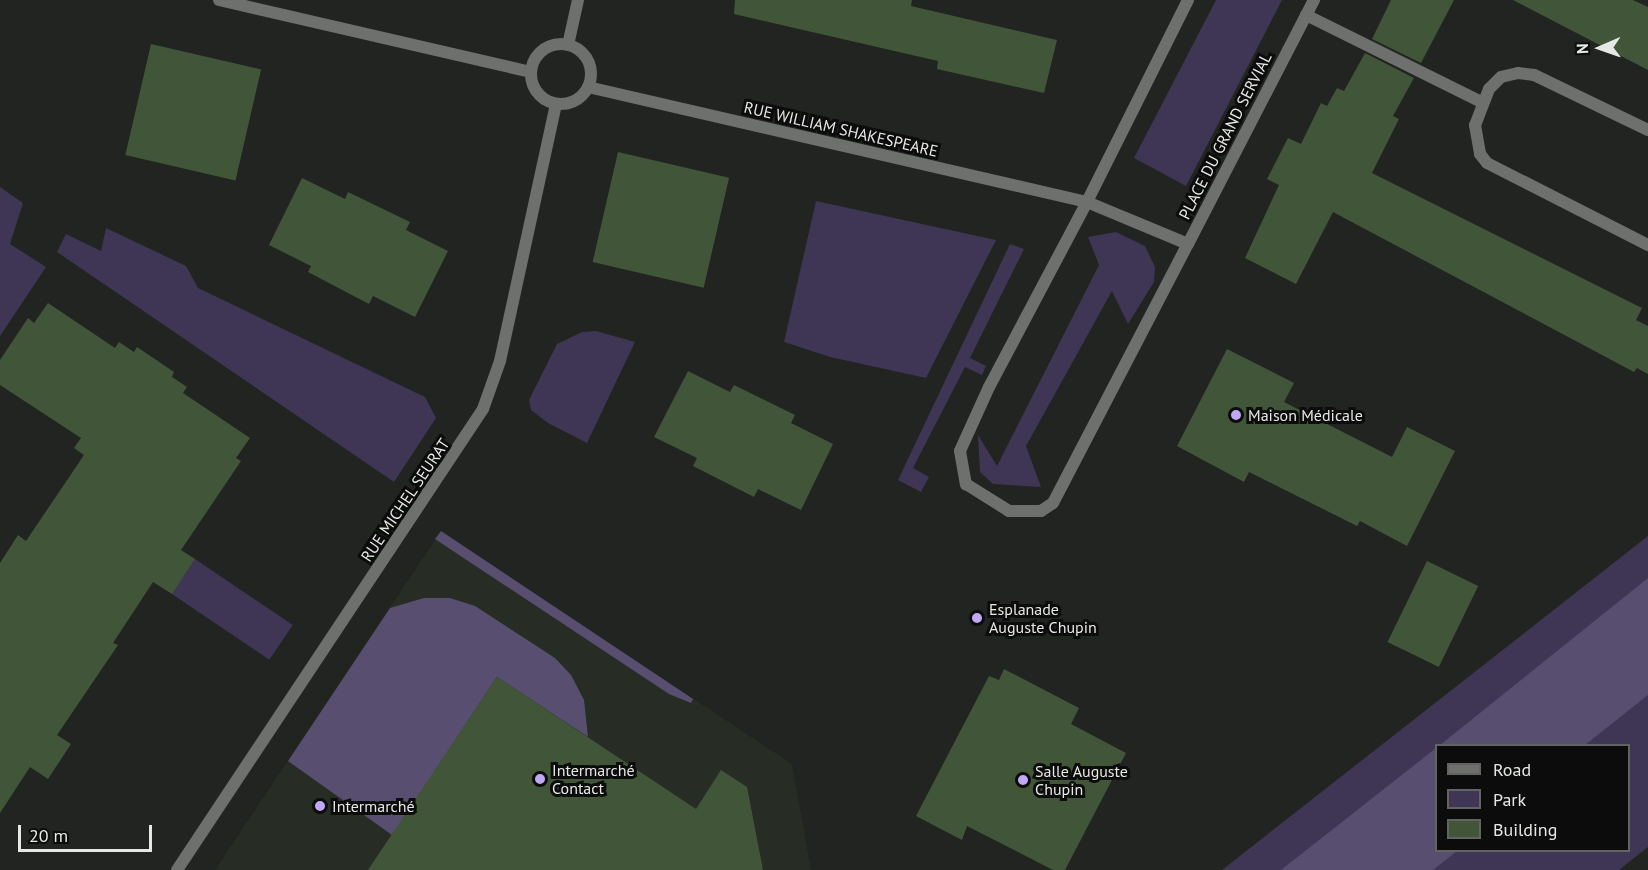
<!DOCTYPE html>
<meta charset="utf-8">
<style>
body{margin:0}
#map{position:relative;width:1648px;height:870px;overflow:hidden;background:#212420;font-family:"PT Sans",sans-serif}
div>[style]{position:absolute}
.built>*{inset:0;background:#272d24}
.green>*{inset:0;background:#3f3554;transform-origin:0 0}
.forest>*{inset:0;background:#584e6f}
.building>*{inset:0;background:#415639;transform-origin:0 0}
.street>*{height:12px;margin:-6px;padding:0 6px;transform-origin:6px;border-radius:6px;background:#6e706e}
.street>.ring{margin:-6px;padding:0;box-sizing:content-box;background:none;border:12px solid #6e706e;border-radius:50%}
.dots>*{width:16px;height:16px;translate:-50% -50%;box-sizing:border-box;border:3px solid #0b0c0b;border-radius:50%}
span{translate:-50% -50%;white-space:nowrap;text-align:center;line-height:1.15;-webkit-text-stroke:6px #0b0c0b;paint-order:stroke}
.street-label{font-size:16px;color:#e6e8e5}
.poi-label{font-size:16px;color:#e6e8e5}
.left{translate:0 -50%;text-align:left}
.legend{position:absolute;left:1435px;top:744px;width:195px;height:108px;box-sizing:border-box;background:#0b0c0b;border:2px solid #636462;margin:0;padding:8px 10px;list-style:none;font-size:18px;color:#e6e8e5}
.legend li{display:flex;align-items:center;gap:12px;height:30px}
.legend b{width:30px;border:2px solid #636462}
.north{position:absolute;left:1570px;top:18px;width:60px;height:60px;-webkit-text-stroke:4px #0b0c0b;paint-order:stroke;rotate:268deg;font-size:16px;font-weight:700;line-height:24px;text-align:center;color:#e6e8e5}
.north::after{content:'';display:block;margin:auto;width:21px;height:27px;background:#e6e8e5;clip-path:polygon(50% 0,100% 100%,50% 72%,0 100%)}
.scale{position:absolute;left:18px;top:825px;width:134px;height:27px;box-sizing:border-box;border:3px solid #e6e8e5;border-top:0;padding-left:8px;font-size:18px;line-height:21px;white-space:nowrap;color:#e6e8e5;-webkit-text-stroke:4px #0b0c0b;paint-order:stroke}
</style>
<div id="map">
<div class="built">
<div style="clip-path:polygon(441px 531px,792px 764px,811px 870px,215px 870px)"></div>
</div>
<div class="green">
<div style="clip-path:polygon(1216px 0,1282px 0,1186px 186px,1134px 158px)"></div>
<div style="clip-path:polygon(0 187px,23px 203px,10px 244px,46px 267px,0 336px)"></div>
<div style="clip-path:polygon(816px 201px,996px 240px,926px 378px,830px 357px,784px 342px)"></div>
<div style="clip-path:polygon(106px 228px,186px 266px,198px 288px,425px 397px,436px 418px,394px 482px,57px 252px,66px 234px,101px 251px)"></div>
<div style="clip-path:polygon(1116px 232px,1145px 246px,1155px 267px,1154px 282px,1128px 324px,1112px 291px,1026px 446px,1041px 487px,993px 484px,980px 472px,978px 435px,997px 466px,1099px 265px,1088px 237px)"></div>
<div style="clip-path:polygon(1010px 244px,1024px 249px,970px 358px,986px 366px,982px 375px,965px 367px,931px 433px,913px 468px,929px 477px,921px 492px,898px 480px)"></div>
<div style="clip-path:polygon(596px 331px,635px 342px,587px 443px,548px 423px,531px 410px,529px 400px,557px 344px,582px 332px)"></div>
<div style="clip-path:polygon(evenodd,1648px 536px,1648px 847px,1619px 870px,1222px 870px,1648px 536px,1436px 746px,1628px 746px,1628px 850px,1436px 850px,1436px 746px)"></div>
<div style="left:195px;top:559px;width:118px;height:42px;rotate:34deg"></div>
</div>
<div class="forest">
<div style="clip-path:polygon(441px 531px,693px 699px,691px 703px,669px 694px,435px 539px)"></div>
<div style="clip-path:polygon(1648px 578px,1648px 695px,1585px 745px,1440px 745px)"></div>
<div style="clip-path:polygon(424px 598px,450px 598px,475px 606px,555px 658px,571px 675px,584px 700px,588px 737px,497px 677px,392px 835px,288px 761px,390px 608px)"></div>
<div style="clip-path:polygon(1436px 748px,1436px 850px,1457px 851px,1433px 870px,1281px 870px)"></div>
</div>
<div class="building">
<div style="clip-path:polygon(735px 0,912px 0,911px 6px,1057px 40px,1044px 93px,937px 69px,938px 61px,734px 14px)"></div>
<div style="clip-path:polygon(1391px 0,1454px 0,1421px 63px,1372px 39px)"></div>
<div style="clip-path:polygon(1513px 0,1633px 0,1648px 7px,1648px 70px)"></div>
<div style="left:151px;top:44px;width:113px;height:114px;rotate:13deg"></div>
<div style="clip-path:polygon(1365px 53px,1414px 78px,1393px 116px,1399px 119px,1372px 173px,1642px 308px,1636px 320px,1648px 326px,1648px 374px,1637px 368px,1634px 372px,1333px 212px,1296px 284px,1245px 258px,1279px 185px,1267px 179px,1288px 138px,1301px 144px,1321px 103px,1327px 106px,1337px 88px,1344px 91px)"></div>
<div style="left:618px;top:152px;width:114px;height:113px;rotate:13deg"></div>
<div style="clip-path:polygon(302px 178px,345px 199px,348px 192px,410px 222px,406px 230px,448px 251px,415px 317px,373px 296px,369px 304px,308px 272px,311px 266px,269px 245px)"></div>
<div style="clip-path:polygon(48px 303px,115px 348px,119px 342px,134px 352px,137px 347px,174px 372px,172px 377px,187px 387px,183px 393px,250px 438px,236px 458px,241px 461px,181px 550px,195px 559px,172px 594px,153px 582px,113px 643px,118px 645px,57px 735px,71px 744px,48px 779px,30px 767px,0 813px,0 563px,18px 535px,26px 541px,84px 455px,74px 448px,81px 438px,0 385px,0 360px,28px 318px,34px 323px)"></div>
<div style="clip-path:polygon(1227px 349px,1294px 383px,1284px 402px,1392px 457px,1407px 427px,1455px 451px,1407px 546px,1360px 521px,1357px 526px,1249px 472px,1244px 482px,1177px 446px)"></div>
<div style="clip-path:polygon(688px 371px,730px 392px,734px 385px,795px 415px,791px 423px,833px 444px,801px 510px,758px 489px,754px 497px,693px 466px,697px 458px,654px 437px)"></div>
<div style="left:1427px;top:561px;width:57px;height:90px;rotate:26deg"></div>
<div style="clip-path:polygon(1004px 669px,1079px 708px,1071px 724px,1126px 753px,1065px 870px,1053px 870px,967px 826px,962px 840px,916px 816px,989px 676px,999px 680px)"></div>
<div style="clip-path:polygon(497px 677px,696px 809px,721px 770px,747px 787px,763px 870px,368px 870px)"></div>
</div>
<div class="street">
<div style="left:219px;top:0;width:320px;rotate:13deg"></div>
<div style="left:1188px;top:0;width:226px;rotate:116.6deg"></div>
<div style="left:1087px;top:202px;width:109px;rotate:22.6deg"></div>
<div style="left:1188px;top:244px;width:275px;rotate:-62.7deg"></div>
<div style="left:1306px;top:15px;width:195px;rotate:26.4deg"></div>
<div class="ring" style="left:531px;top:44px;width:48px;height:48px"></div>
<div style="left:568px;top:45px;width:46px;rotate:-77.5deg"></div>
<div style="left:588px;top:87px;width:512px;rotate:12.98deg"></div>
<div style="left:1087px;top:202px;width:209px;rotate:117.9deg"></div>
<div style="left:989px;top:387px;width:70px;rotate:114.4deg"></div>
<div style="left:960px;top:451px;width:34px;rotate:80deg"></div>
<div style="left:966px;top:484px;width:51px;rotate:32.1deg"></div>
<div style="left:1009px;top:511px;width:32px"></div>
<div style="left:1041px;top:511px;width:14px;rotate:-34deg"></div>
<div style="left:1053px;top:503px;width:292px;rotate:-62.5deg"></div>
<div style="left:1648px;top:130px;width:127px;rotate:-154.2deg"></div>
<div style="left:1534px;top:75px;width:16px;rotate:-173deg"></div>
<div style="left:1518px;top:73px;width:17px;rotate:167deg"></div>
<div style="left:1501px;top:77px;width:17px;rotate:135deg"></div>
<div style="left:1489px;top:89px;width:39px;rotate:111deg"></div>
<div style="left:1475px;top:125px;width:29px;rotate:80deg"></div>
<div style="left:1480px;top:154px;width:11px;rotate:52deg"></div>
<div style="left:1487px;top:163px;width:181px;rotate:27deg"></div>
<div style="left:177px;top:870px;width:553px;rotate:-56.42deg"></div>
<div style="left:483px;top:409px;width:51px;rotate:-70.5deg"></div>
<div style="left:500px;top:361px;width:263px;rotate:-77.7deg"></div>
</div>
<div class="dots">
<div style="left:1236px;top:415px;background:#c0a8f4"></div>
<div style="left:977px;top:618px;background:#c0a8f4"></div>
<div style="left:540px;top:779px;background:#c0a8f4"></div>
<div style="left:1023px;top:780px;background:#c0a8f4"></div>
<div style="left:320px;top:806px;background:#c0a8f4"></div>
</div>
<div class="street-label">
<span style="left:841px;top:129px;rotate:13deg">RUE WILLIAM SHAKESPEARE</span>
<span style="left:1225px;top:136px;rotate:-63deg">PLACE DU GRAND SERVIAL</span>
<span style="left:405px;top:500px;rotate:-56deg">RUE MICHEL SEURAT</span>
</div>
<div class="poi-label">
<span class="left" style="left:1248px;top:415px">Maison Médicale</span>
<span class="left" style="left:989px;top:618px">Esplanade<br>Auguste Chupin</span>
<span class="left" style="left:552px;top:779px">Intermarché<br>Contact</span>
<span class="left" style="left:1035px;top:780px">Salle Auguste<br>Chupin</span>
<span class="left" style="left:332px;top:806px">Intermarché</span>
</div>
<ul class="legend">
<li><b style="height:8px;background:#6e706e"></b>Road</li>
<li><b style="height:16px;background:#3f3554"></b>Park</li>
<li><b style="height:16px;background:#415639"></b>Building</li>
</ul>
<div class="north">N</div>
<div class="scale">20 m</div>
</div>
